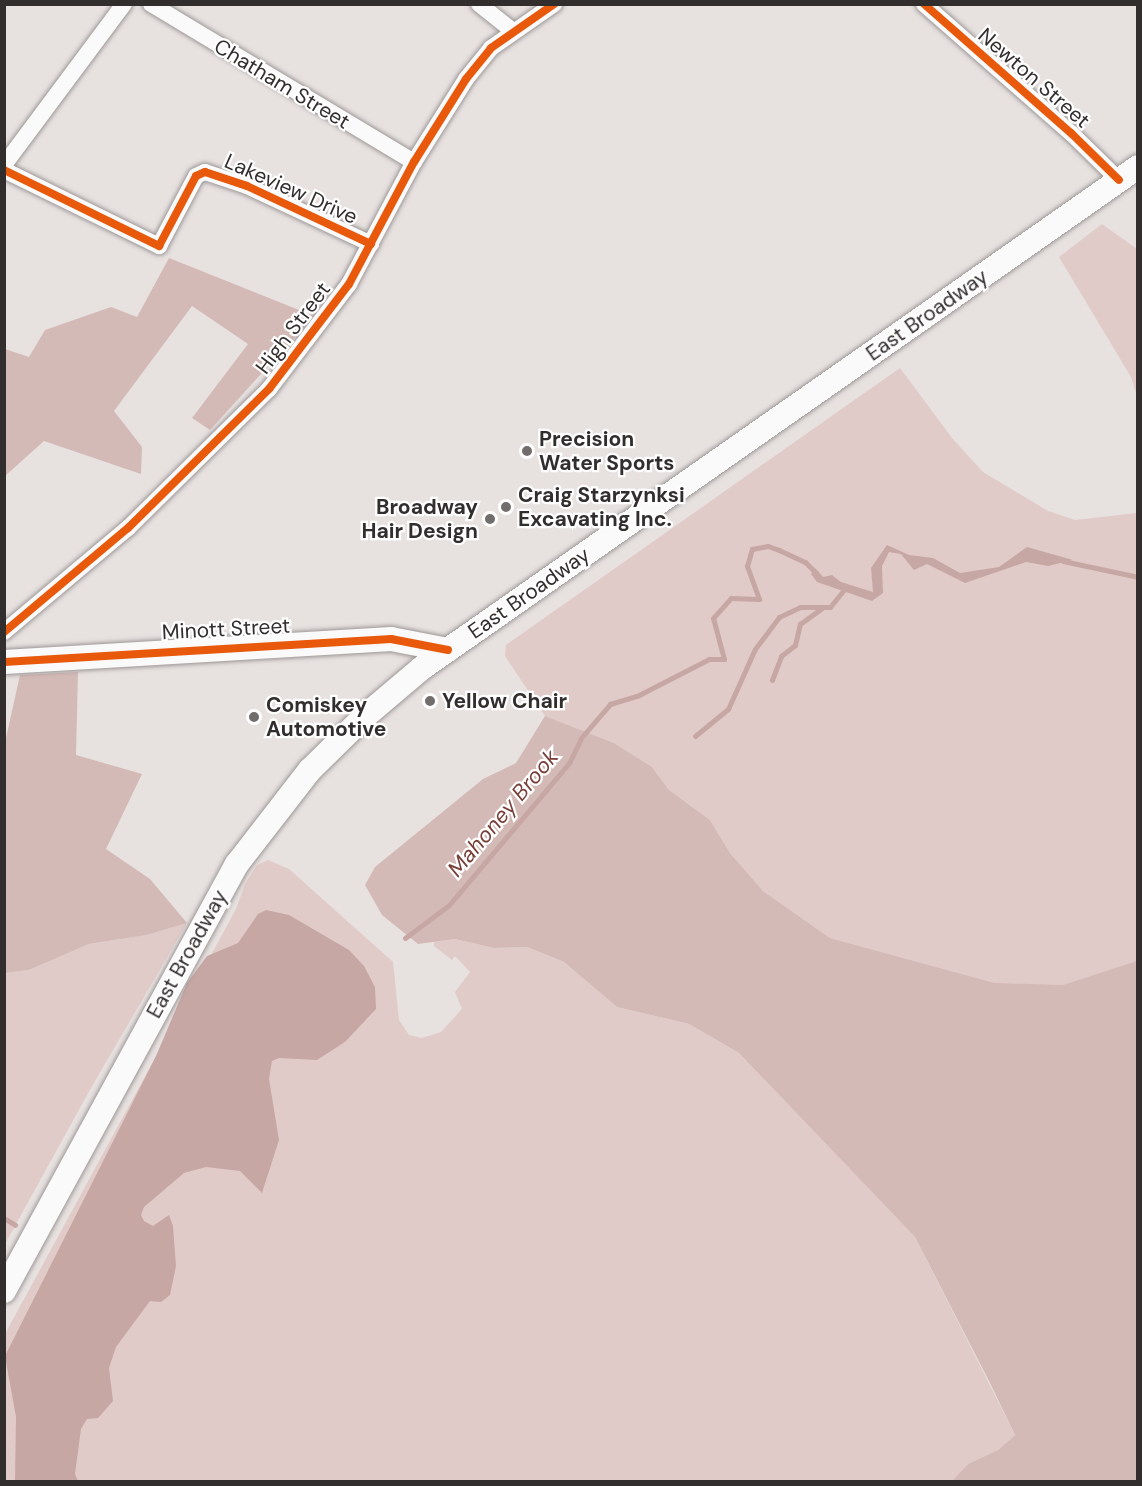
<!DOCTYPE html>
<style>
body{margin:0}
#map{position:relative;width:1142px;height:1486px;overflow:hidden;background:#e7e1e0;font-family:"DM Sans",sans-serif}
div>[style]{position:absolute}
.green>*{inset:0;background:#e1cbc8}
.forest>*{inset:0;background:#d4bab6}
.water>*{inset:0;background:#c7a7a3}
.stream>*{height:5px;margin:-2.5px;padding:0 2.5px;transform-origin:2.5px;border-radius:2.5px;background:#c7a7a3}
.roads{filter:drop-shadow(0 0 2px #9d9897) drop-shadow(0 0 2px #9d9897)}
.street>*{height:16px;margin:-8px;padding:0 8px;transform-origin:8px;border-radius:8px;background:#fbfafa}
.secondary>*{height:24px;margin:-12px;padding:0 12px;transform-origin:12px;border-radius:12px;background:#fbfafa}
.cycleway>*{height:8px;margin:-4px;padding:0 4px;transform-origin:4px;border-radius:4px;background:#e8590c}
.dots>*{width:16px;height:16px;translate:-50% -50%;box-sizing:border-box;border:3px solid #fff;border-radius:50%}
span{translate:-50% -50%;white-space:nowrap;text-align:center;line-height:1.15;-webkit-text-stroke:4.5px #fff;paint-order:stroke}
.street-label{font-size:21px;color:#322e2d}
.poi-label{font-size:21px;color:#322e2d;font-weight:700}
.left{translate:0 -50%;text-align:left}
.right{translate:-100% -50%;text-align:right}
.water-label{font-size:22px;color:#783e38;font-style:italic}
.frame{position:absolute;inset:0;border:6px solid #322e2d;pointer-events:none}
</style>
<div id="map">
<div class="green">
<div style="clip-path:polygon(1102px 224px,1137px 249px,1137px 396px,1131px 377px,1059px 257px)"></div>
<div style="clip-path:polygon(900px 368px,952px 438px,983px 472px,1048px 511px,1075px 520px,1137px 513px,1137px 1046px,995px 983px,830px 938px,763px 891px,730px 853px,710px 820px,669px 790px,652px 767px,614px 743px,545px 716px,505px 656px,506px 645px)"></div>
<div style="clip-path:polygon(268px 860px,289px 869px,393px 962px,399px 1020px,409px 1035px,422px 1038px,441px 1032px,462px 1009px,455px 992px,470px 972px,455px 956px,452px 960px,434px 946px,434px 942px,455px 939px,494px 948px,527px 947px,564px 962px,617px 1007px,689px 1024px,739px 1053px,915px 1237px,1015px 1435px,998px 1450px,968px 1464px,951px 1482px,5px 1482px,5px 1334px,236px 909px,245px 884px,257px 865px)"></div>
<div style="clip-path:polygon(187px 923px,91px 1088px,5px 1244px,5px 973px,29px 970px,89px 944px,147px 935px)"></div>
</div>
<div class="forest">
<div style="clip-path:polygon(169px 258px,314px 316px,210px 430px,192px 418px,248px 344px,192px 306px,114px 411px,142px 447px,141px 474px,44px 441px,5px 476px,5px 349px,29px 357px,45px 330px,111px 307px,137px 317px)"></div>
<div style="clip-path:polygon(78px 672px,76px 755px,142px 774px,106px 849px,150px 879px,187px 923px,147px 935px,89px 944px,29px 970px,5px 973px,4px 747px,20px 675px)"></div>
<div style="clip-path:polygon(545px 716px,614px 743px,652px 767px,669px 790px,710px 820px,730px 853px,763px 891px,830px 938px,995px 983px,1063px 985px,1137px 961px,1137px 1481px,952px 1481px,968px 1464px,998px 1450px,1015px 1435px,990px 1383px,915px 1237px,739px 1053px,689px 1024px,617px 1007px,564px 962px,527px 947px,494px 948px,455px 939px,418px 944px,382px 915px,365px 885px,375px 867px,483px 779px,516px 763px)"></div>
</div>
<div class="water">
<div style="clip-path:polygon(887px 545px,909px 555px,933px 558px,960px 573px,999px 567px,1027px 547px,1073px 560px,1048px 566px,1026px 562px,965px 583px,927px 564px,914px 570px,901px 554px,889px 552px,882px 566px,883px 593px,872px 601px,817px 582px,811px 574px,815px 568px,823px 577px,832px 575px,841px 582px,873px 592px,871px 568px)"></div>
<div style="clip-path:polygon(266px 910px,289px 915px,349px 950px,364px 966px,375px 987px,376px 1009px,345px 1042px,317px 1060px,279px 1058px,272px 1061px,269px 1079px,279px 1140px,262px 1193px,240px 1171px,206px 1167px,184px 1173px,144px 1207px,141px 1215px,144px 1221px,153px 1226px,169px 1215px,173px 1226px,176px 1266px,170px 1295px,161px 1302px,150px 1301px,116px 1347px,109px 1368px,113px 1401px,98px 1418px,87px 1419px,81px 1429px,75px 1474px,78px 1481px,15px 1481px,16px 1417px,5px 1356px,156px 1056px,187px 983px,207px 956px,238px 943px,258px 914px)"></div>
</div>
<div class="stream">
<div style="left:1063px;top:561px;width:77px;rotate:12deg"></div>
<div style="left:772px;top:680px;width:26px;rotate:-69deg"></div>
<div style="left:781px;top:656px;width:18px;rotate:-38deg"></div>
<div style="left:795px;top:645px;width:22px;rotate:-77deg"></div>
<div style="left:800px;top:624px;width:27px;rotate:-36deg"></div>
<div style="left:695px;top:736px;width:43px;rotate:-39.3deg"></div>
<div style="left:728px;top:709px;width:66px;rotate:-65.8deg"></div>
<div style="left:755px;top:649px;width:40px;rotate:-53deg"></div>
<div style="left:779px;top:617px;width:23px;rotate:-25deg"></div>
<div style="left:800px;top:607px;width:30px"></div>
<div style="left:830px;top:607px;width:26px;rotate:-51deg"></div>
<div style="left:405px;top:938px;width:55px;rotate:-36.9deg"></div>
<div style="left:449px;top:905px;width:186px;rotate:-49.8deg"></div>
<div style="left:569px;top:763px;width:28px;rotate:-64deg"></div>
<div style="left:581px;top:738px;width:45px;rotate:-49.5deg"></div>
<div style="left:610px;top:704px;width:28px;rotate:-17deg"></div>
<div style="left:637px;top:696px;width:81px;rotate:-27.2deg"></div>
<div style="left:709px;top:659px;width:15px"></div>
<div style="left:724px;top:659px;width:42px;rotate:-105deg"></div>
<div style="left:713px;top:618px;width:27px;rotate:-48deg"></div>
<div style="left:731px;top:598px;width:28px;rotate:2deg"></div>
<div style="left:759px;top:599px;width:35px;rotate:-110deg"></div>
<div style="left:747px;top:566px;width:18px;rotate:-74deg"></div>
<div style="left:752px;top:549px;width:16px;rotate:-11deg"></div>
<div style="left:768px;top:546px;width:12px;rotate:20deg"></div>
<div style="left:779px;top:550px;width:29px;rotate:25deg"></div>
<div style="left:805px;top:562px;width:16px;rotate:45deg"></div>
<div style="left:4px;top:1218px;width:13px;rotate:32deg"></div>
</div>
<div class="roads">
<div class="street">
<div style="left:151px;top:4px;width:307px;rotate:31deg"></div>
<div style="left:479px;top:4px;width:43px;rotate:38.5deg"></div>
<div style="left:924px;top:4px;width:196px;rotate:41.3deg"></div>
<div style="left:1071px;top:133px;width:67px;rotate:44.4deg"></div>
<div style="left:4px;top:165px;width:201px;rotate:-53.3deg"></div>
<div style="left:4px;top:170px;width:173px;rotate:26.1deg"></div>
<div style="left:159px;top:246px;width:79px;rotate:-62.1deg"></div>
<div style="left:196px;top:176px;width:10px;rotate:-24deg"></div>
<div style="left:205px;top:172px;width:44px;rotate:18.4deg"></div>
<div style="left:247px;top:186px;width:137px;rotate:25.1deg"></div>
<div style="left:4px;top:632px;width:162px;rotate:-40deg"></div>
<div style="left:128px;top:528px;width:198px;rotate:-44.6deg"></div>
<div style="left:269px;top:389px;width:132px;rotate:-52.7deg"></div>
<div style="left:349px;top:284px;width:138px;rotate:-62deg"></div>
<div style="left:414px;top:162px;width:98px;rotate:-57.9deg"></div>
<div style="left:466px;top:79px;width:40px;rotate:-51deg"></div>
<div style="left:491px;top:48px;width:77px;rotate:-34.9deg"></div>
</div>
<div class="secondary">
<div style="left:4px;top:662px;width:388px;rotate:-3.4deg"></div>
<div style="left:391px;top:639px;width:58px;rotate:10.9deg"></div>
<div style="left:4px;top:1291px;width:486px;rotate:-61.4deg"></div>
<div style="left:237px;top:864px;width:119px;rotate:-52.2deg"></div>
<div style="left:310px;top:770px;width:76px;rotate:-44.5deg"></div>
<div style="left:364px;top:717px;width:76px;rotate:-40.2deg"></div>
<div style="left:422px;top:668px;width:874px;rotate:-34.98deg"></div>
</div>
</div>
<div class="cycleway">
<div style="left:924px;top:4px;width:196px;rotate:41.3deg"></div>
<div style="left:1071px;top:133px;width:67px;rotate:44.4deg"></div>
<div style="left:4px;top:170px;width:173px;rotate:26.1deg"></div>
<div style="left:159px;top:246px;width:79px;rotate:-62.1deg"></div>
<div style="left:196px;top:176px;width:10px;rotate:-24deg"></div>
<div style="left:205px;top:172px;width:44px;rotate:18.4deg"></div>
<div style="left:247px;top:186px;width:137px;rotate:25.1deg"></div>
<div style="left:4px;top:632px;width:162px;rotate:-40deg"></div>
<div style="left:128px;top:528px;width:198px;rotate:-44.6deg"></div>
<div style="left:269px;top:389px;width:132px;rotate:-52.7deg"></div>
<div style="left:349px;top:284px;width:138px;rotate:-62deg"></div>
<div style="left:414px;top:162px;width:98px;rotate:-57.9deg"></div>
<div style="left:466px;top:79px;width:40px;rotate:-51deg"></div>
<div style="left:491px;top:48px;width:77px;rotate:-34.9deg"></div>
<div style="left:4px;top:662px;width:388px;rotate:-3.4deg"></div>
<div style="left:391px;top:639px;width:58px;rotate:10.9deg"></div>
</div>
<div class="dots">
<div style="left:527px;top:451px;background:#716d6c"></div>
<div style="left:506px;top:507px;background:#716d6c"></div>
<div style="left:490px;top:519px;background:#716d6c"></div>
<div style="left:430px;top:701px;background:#716d6c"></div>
<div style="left:254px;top:717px;background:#716d6c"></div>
</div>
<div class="street-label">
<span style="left:1034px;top:78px;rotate:41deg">Newton Street</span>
<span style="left:282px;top:84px;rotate:31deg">Chatham Street</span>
<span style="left:291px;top:189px;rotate:24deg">Lakeview Drive</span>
<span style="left:927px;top:315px;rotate:-35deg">East Broadway</span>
<span style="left:293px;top:328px;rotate:-53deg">High Street</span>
<span style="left:529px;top:593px;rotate:-35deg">East Broadway</span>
<span style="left:226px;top:629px;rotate:-3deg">Minott Street</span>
<span style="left:187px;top:954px;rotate:-61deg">East Broadway</span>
</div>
<div class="poi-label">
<span class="left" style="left:539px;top:451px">Precision<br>Water Sports</span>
<span class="left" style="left:518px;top:507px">Craig Starzynksi<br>Excavating Inc.</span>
<span class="right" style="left:478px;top:519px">Broadway<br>Hair Design</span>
<span class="left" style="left:442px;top:701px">Yellow Chair</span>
<span class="left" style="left:266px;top:717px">Comiskey<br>Automotive</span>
</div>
<div class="water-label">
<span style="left:503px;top:813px;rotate:-50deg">Mahoney Brook</span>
</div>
<div class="frame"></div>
</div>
